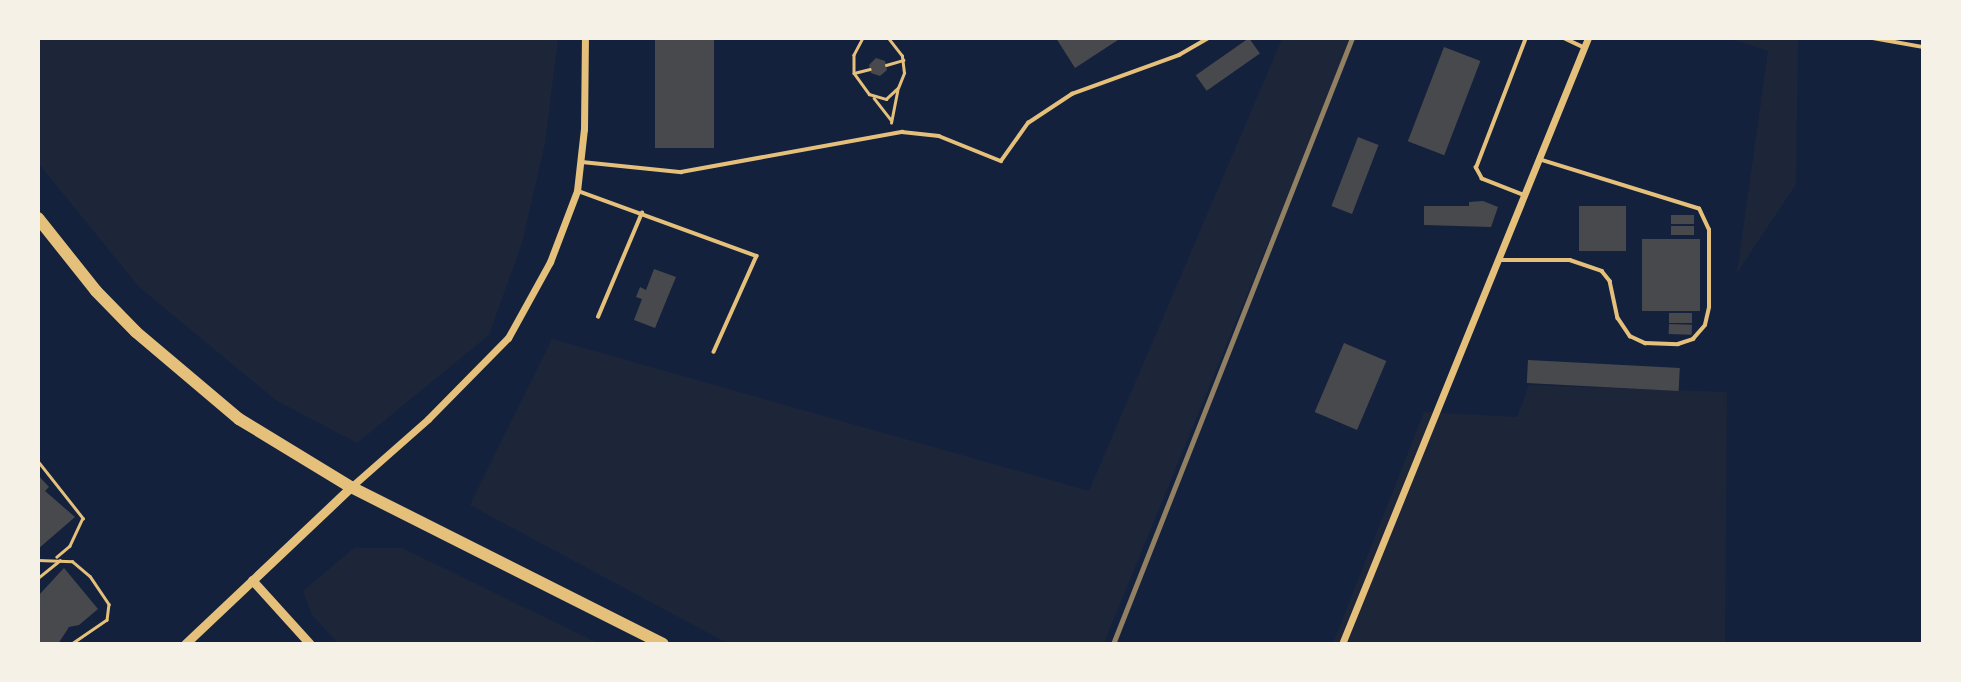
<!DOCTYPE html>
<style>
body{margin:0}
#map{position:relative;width:1961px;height:682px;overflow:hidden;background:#14213d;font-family:Rubik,sans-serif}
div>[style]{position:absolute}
.green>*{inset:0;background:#1d2539}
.building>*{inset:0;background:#48494c;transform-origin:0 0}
.path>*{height:2.5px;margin:-1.25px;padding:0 1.25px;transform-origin:1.25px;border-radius:1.25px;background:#e5c07b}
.service>*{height:3.5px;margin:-1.75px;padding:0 1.75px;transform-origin:1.75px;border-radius:1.75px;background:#e5c07b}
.minor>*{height:7px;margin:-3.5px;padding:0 3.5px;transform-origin:3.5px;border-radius:3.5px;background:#e5c07b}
.tertiary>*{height:9px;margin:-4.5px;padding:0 4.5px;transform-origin:4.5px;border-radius:4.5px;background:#e5c07b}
.trunk>*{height:12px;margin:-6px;padding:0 6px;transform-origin:6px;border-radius:6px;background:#e5c07b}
.rail>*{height:5px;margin:-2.5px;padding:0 2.5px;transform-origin:2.5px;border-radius:2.5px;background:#918062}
span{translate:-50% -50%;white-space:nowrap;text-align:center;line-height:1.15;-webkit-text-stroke:7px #f6f1e7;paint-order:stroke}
.frame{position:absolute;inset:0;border:40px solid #f6f1e7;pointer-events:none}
</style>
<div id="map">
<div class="green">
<div style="clip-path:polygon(38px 39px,558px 39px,545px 143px,522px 243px,489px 335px,357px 443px,277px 401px,139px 287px,39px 164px)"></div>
<div style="clip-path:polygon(1282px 39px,1352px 39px,1104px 643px,727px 643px,470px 505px,552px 339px,1089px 491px)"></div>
<div style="clip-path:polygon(1732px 39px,1798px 39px,1796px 184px,1737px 273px,1768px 51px)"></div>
<div style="clip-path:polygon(1529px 385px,1727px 392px,1725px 643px,1333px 644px,1424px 412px,1517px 417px)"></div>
<div style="clip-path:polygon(354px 548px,402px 548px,598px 643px,338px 643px,312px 615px,303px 591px)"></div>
</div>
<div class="building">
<div style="left:655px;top:38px;width:59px;height:110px"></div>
<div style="clip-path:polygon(1056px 38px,1121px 38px,1075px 68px)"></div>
<div style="left:1249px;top:38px;width:19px;height:65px;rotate:55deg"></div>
<div style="left:1444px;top:47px;width:39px;height:101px;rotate:21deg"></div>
<div style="clip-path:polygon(876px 58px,885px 61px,887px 70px,880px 76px,871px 73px,869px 65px)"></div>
<div style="left:1358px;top:137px;width:22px;height:74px;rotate:21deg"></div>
<div style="clip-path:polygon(1483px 201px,1498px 207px,1491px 227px,1424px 225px,1424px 206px,1469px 206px,1469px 202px)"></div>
<div style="left:1579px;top:206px;width:47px;height:45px"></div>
<div style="left:1671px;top:215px;width:23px;height:9px"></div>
<div style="left:1671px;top:226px;width:23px;height:9px"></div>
<div style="left:1642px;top:239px;width:58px;height:72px"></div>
<div style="clip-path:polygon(654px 269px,676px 277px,655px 328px,634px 320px,642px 299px,636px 297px,640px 287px,646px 290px)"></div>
<div style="left:1669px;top:313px;width:23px;height:10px"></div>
<div style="left:1669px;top:324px;width:23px;height:10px;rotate:2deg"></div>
<div style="left:1344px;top:343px;width:46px;height:75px;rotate:23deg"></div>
<div style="left:1528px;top:360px;width:152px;height:23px;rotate:3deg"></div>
<div style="clip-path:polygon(38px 475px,49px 487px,45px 491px,75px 517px,38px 549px)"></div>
<div style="clip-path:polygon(64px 568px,98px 609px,79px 625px,69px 627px,58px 644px,38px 644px,38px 596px)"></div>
</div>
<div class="path">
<div style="left:863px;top:38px;width:19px;rotate:118deg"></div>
<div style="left:854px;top:55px;width:18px;rotate:90deg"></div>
<div style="left:854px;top:73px;width:26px;rotate:54deg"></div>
<div style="left:869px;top:94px;width:18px;rotate:16deg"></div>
<div style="left:886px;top:99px;width:16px;rotate:-43deg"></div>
<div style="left:898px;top:88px;width:16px;rotate:-68deg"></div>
<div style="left:904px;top:73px;width:17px;rotate:-97deg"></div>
<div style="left:902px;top:56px;width:23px;rotate:-128deg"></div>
<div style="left:886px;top:65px;width:18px;rotate:-16deg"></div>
<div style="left:854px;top:73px;width:16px;rotate:-14deg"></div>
<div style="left:874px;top:98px;width:28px;rotate:52deg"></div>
<div style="left:891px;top:123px;width:33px;rotate:-79deg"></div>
<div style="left:38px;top:461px;width:73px;rotate:51.7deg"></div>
<div style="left:83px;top:518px;width:31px;rotate:115deg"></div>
<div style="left:70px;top:546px;width:17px;rotate:140deg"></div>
<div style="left:38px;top:560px;width:34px;rotate:2deg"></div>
<div style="left:72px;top:561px;width:23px;rotate:40deg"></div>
<div style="left:90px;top:576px;width:34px;rotate:56deg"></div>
<div style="left:109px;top:604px;width:16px;rotate:97deg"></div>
<div style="left:107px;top:620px;width:42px;rotate:145.6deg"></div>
<div style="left:38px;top:578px;width:28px;rotate:-39deg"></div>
</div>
<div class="service">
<div style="left:1564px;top:38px;width:21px;rotate:25deg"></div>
<div style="left:1873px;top:38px;width:51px;rotate:10.2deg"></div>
<div style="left:582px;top:162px;width:100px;rotate:5.8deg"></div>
<div style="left:681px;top:172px;width:225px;rotate:-10.3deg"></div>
<div style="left:902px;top:132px;width:37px;rotate:6deg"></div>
<div style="left:939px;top:136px;width:67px;rotate:22deg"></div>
<div style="left:1001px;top:161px;width:47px;rotate:-54.6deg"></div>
<div style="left:1028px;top:123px;width:53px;rotate:-33.4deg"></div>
<div style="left:1072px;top:94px;width:114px;rotate:-20deg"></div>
<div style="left:1179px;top:55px;width:34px;rotate:-30deg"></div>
<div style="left:578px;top:191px;width:190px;rotate:20deg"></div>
<div style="left:757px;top:256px;width:105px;rotate:114.1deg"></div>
<div style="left:1523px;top:195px;width:44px;rotate:-158.7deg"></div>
<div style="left:1482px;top:179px;width:13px;rotate:-119deg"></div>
<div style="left:1476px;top:168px;width:139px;rotate:-69deg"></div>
<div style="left:1500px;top:260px;width:70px"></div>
<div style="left:1570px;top:260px;width:34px;rotate:19deg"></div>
<div style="left:1602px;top:271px;width:13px;rotate:51deg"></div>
<div style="left:1610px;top:281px;width:38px;rotate:78deg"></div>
<div style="left:1618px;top:318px;width:22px;rotate:56deg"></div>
<div style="left:1630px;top:336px;width:17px;rotate:25deg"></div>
<div style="left:1645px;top:343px;width:33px;rotate:2deg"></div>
<div style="left:1678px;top:344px;width:16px;rotate:-18deg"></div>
<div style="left:1693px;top:339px;width:18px;rotate:-49deg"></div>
<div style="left:1705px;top:325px;width:18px;rotate:-77deg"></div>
<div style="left:1709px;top:307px;width:77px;rotate:-90deg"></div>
<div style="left:1709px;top:230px;width:23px;rotate:-115deg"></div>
<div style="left:1699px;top:209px;width:165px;rotate:-162.8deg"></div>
<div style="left:598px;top:317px;width:113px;rotate:-67.1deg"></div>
</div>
<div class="minor">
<div style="left:351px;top:487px;width:103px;rotate:-41.4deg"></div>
<div style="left:428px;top:419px;width:114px;rotate:-45.4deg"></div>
<div style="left:508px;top:338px;width:87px;rotate:-61.1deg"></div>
<div style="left:550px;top:262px;width:76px;rotate:-69.2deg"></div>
<div style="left:577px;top:191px;width:62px;rotate:-83.6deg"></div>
<div style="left:584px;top:129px;width:91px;rotate:-89.4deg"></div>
<div style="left:1342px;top:644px;width:654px;rotate:-67.91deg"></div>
</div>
<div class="tertiary">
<div style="left:252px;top:580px;width:86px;rotate:47.8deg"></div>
<div style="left:185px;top:644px;width:228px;rotate:-43.4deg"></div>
</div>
<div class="trunk">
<div style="left:38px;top:218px;width:93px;rotate:51.5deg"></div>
<div style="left:96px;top:291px;width:57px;rotate:45.7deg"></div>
<div style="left:136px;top:332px;width:135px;rotate:40.2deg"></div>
<div style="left:239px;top:419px;width:131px;rotate:31.3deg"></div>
<div style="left:351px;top:487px;width:349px;rotate:26.7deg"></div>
</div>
<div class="rail">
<div style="left:1113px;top:644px;width:651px;rotate:-68.48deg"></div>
</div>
<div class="frame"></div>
</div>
